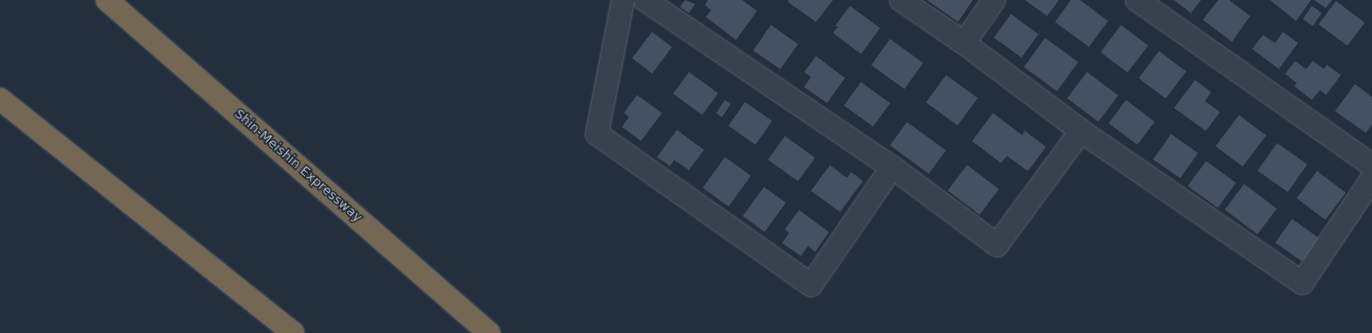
<!DOCTYPE html>
<style>
body{margin:0}
#map{position:relative;width:1372px;height:333px;overflow:hidden;background:#242f3e;font-family:"DejaVu Sans",sans-serif}
div>[style]{position:absolute}
.building>*{inset:0;background:#455162;transform-origin:0 0}
.roads{filter:drop-shadow(0 0 1px #565f6c) drop-shadow(0 0 1px #565f6c)}
.minor>*{height:22px;margin:-11px;padding:0 11px;transform-origin:11px;border-radius:11px;background:#38414e}
.motorway>*{height:22px;margin:-11px;padding:0 11px;transform-origin:11px;border-radius:11px;background:#746855}
span{translate:-50% -50%;white-space:nowrap;text-align:center;line-height:1.15;-webkit-text-stroke:3px #1d2633;paint-order:stroke}
.street-label{font-size:13px;color:#b4bcc9}
</style>
<div id="map">
<div class="building">
<div style="clip-path:polygon(685px 0,695px 4px,689px 13px,680px 7px)"></div>
<div style="clip-path:polygon(708px 0,742px 0,757px 11px,736px 40px,706px 17px,711px 10px,705px 5px)"></div>
<div style="clip-path:polygon(789px 0,833px 0,816px 22px,788px 2px)"></div>
<div style="clip-path:polygon(927px 0,973px 0,958px 22px)"></div>
<div style="clip-path:polygon(1025px 0,1059px 0,1047px 16px)"></div>
<div style="clip-path:polygon(1071px 0,1080px 0,1108px 21px,1089px 47px,1055px 22px)"></div>
<div style="clip-path:polygon(1174px 0,1201px 0,1191px 13px)"></div>
<div style="clip-path:polygon(1218px 0,1229px 0,1250px 16px,1232px 42px,1203px 20px)"></div>
<div style="clip-path:polygon(1270px 0,1311px 0,1296px 21px)"></div>
<div style="clip-path:polygon(1314px 0,1332px 0,1326px 8px)"></div>
<div style="left:1336px;top:1px;width:36px;height:29px;rotate:37deg"></div>
<div style="clip-path:polygon(850px 6px,880px 28px,861px 54px,833px 33px,838px 27px,835px 26px)"></div>
<div style="left:1312px;top:6px;width:12px;height:16px;rotate:35deg"></div>
<div style="left:1011px;top:14px;width:34px;height:29px;rotate:36deg"></div>
<div style="left:771px;top:25px;width:33px;height:31px;rotate:35deg"></div>
<div style="left:1121px;top:25px;width:34px;height:34px;rotate:37deg"></div>
<div style="left:652px;top:32px;width:25px;height:33px;rotate:37deg"></div>
<div style="clip-path:polygon(1283px 32px,1298px 43px,1279px 69px,1252px 49px,1263px 35px,1275px 43px)"></div>
<div style="left:1045px;top:38px;width:41px;height:36px;rotate:36deg"></div>
<div style="left:890px;top:39px;width:41px;height:32px;rotate:36deg"></div>
<div style="left:1159px;top:51px;width:34px;height:34px;rotate:37deg"></div>
<div style="clip-path:polygon(816px 56px,845px 78px,827px 103px,804px 87px,811px 77px,804px 72px)"></div>
<div style="clip-path:polygon(1295px 61px,1306px 69px,1313px 61px,1324px 69px,1327px 65px,1341px 75px,1326px 95px,1320px 90px,1312px 100px,1294px 86px,1297px 83px,1285px 74px)"></div>
<div style="left:689px;top:72px;width:36px;height:27px;rotate:36deg"></div>
<div style="left:1087px;top:72px;width:39px;height:33px;rotate:37deg"></div>
<div style="left:946px;top:75px;width:39px;height:34px;rotate:36deg"></div>
<div style="clip-path:polygon(1195px 80px,1211px 92px,1205px 101px,1220px 112px,1206px 131px,1174px 108px)"></div>
<div style="left:861px;top:82px;width:36px;height:29px;rotate:36deg"></div>
<div style="clip-path:polygon(1355px 84px,1372px 97px,1372px 124px,1366px 133px,1335px 111px)"></div>
<div style="clip-path:polygon(637px 95px,662px 113px,641px 141px,622px 127px,629px 117px,624px 113px)"></div>
<div style="left:725px;top:100px;width:7px;height:16px;rotate:34deg"></div>
<div style="left:1126px;top:100px;width:36px;height:29px;rotate:37deg"></div>
<div style="left:745px;top:102px;width:33px;height:29px;rotate:35deg"></div>
<div style="clip-path:polygon(993px 113px,1022px 135px,1025px 131px,1046px 147px,1028px 171px,1007px 156px,1001px 163px,972px 141px)"></div>
<div style="left:1239px;top:115px;width:34px;height:39px;rotate:37deg"></div>
<div style="left:907px;top:122px;width:48px;height:29px;rotate:36deg"></div>
<div style="clip-path:polygon(677px 130px,704px 150px,689px 170px,674px 160px,670px 166px,657px 157px)"></div>
<div style="left:1171px;top:134px;width:33px;height:31px;rotate:35deg"></div>
<div style="left:785px;top:136px;width:37px;height:29px;rotate:36deg"></div>
<div style="left:1277px;top:143px;width:37px;height:34px;rotate:35deg"></div>
<div style="left:725px;top:157px;width:32px;height:38px;rotate:36deg"></div>
<div style="left:1206px;top:161px;width:37px;height:31px;rotate:36deg"></div>
<div style="clip-path:polygon(830px 165px,847px 178px,851px 172px,863px 181px,840px 212px,811px 191px)"></div>
<div style="left:967px;top:165px;width:40px;height:32px;rotate:37deg"></div>
<div style="left:1317px;top:171px;width:36px;height:34px;rotate:37deg"></div>
<div style="left:1244px;top:184px;width:41px;height:32px;rotate:37deg"></div>
<div style="left:764px;top:187px;width:27px;height:36px;rotate:36deg"></div>
<div style="clip-path:polygon(799px 210px,829px 232px,815px 252px,808px 246px,801px 256px,782px 243px,789px 233px,785px 229px)"></div>
<div style="left:1292px;top:219px;width:33px;height:29px;rotate:35deg"></div>
</div>
<div class="roads">
<div class="minor">
<div style="left:623px;top:0;width:136px;rotate:101deg"></div>
<div style="left:597px;top:134px;width:262px;rotate:35.2deg"></div>
<div style="left:811px;top:285px;width:143px;rotate:-55.5deg"></div>
<div style="left:892px;top:167px;width:131px;rotate:36.6deg"></div>
<div style="left:997px;top:245px;width:142px;rotate:-53.6deg"></div>
<div style="left:1081px;top:131px;width:268px;rotate:34.5deg"></div>
<div style="left:1302px;top:283px;width:125px;rotate:-56.1deg"></div>
<div style="left:645px;top:0;width:298px;rotate:34.1deg"></div>
<div style="left:901px;top:0;width:76px;rotate:34.3deg"></div>
<div style="left:964px;top:43px;width:146px;rotate:36.9deg"></div>
<div style="left:1137px;top:0;width:287px;rotate:35.1deg"></div>
<div style="left:964px;top:43px;width:52px;rotate:-55.1deg"></div>
</div>
<div class="motorway">
<div style="left:107px;top:0;width:507px;rotate:41.08deg"></div>
<div style="left:0;top:99px;width:375px;rotate:38.6deg"></div>
</div>
</div>
<div class="street-label">
<span style="left:298px;top:166px;rotate:41deg">Shin-Meishin Expressway</span>
</div>
</div>
